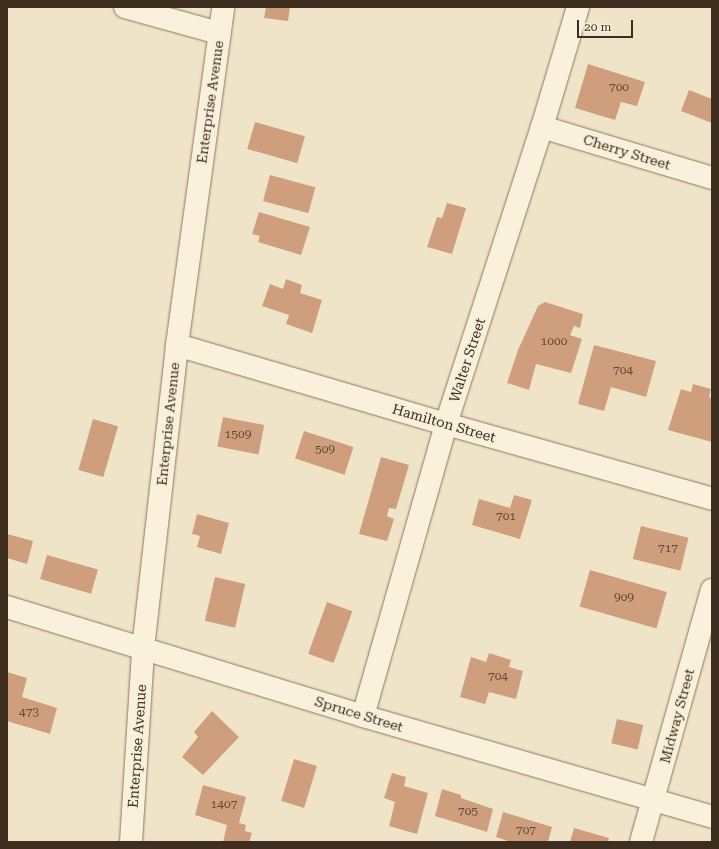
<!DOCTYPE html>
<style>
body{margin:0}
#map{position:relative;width:719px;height:849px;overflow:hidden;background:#f0e4c8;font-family:"Roboto Serif",serif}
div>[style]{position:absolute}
.building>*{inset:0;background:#cf9f7d;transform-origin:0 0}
.roads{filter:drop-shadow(0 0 1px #8d765c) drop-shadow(0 0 1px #8d765c)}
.street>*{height:22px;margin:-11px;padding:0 11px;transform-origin:11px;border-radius:11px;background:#faf1dc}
.secondary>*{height:22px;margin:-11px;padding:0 11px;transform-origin:11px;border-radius:11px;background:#faf1dc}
span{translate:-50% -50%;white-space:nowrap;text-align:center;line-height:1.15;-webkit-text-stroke:3px #f7eed8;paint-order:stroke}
.number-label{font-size:12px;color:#624a37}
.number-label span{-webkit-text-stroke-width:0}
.street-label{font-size:14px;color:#3d2e20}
.frame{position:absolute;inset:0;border:8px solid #3d2e20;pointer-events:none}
.scale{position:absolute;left:577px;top:20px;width:56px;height:18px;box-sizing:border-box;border:2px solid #3d2e20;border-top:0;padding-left:5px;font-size:12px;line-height:14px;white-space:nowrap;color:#3d2e20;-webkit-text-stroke:3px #f7eed8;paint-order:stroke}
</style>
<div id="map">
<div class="building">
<div style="clip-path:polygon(266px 7px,290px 7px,288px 21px,264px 18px)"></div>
<div style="clip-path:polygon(588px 64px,645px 82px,637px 106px,621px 102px,615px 120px,575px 108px)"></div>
<div style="clip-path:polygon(689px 90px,712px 99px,712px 123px,681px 111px)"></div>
<div style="left:255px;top:122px;width:52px;height:28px;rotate:16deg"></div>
<div style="left:270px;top:175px;width:47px;height:27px;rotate:15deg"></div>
<div style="clip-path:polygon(447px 203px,466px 208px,452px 254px,427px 247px,437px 217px,442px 218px)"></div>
<div style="clip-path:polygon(259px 212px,310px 227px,301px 255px,258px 242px,260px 236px,252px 234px)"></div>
<div style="clip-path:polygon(286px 279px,302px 285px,300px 293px,322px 300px,312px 333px,286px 324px,289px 315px,262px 306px,270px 284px,283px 289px)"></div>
<div style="clip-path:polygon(545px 302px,583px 314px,580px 328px,574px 326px,570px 335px,582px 339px,571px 373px,536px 364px,529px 390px,507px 383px,518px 350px,538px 306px)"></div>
<div style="clip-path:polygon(594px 345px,656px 361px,646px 397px,611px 387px,604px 411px,578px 404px)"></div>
<div style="clip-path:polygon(693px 384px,711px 389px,709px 397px,712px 398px,712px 442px,668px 430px,681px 389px,691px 392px)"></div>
<div style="left:223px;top:417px;width:42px;height:30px;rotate:11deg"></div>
<div style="left:93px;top:419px;width:26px;height:53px;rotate:16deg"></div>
<div style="left:304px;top:431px;width:52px;height:29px;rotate:18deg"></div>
<div style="clip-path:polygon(381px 457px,409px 465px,396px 509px,389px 508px,387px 516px,394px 519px,387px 541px,359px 534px)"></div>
<div style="clip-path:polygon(514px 495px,532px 500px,520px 539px,472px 525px,479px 499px,510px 508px)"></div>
<div style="clip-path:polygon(197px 514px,229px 523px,221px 554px,197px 547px,200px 536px,192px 534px)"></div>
<div style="left:641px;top:526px;width:49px;height:34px;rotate:14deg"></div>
<div style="clip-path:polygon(7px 534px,33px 541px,27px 564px,7px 558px)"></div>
<div style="left:47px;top:555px;width:53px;height:25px;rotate:16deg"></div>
<div style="left:590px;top:570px;width:80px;height:38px;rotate:16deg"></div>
<div style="left:215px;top:577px;width:31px;height:45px;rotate:13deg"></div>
<div style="left:327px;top:602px;width:27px;height:55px;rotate:20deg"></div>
<div style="clip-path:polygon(489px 653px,511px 660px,509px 667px,523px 671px,516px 699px,489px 692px,485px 704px,460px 697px,471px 657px,486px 662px)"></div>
<div style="clip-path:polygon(7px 672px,27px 678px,22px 697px,57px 708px,50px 734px,7px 721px)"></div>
<div style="clip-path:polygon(212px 711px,239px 737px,203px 775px,182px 757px,198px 737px,194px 732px)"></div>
<div style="left:617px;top:719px;width:27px;height:25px;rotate:13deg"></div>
<div style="left:294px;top:759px;width:24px;height:44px;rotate:17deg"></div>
<div style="clip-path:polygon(392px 773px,406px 777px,404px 786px,428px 793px,417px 834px,389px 826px,395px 802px,384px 798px)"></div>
<div style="clip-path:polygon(203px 785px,246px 797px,239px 823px,246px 825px,245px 831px,252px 833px,249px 842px,223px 842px,227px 825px,195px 815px)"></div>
<div style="clip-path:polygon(442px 789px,461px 795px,461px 798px,493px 809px,487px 832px,435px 816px)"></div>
<div style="clip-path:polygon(503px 812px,552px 827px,548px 842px,511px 842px,496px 837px)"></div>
<div style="clip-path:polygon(574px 828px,609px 838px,608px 842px,570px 842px)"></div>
</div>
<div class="roads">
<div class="street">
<div style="left:125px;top:7px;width:98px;rotate:15.5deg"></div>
<div style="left:542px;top:127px;width:177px;rotate:16.7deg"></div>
<div style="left:177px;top:345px;width:280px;rotate:16.4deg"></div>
<div style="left:446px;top:424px;width:276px;rotate:15.7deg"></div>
<div style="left:7px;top:607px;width:372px;rotate:17deg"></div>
<div style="left:363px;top:716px;width:363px;rotate:16.1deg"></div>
<div style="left:363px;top:716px;width:304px;rotate:-74.1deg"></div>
<div style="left:446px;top:424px;width:312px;rotate:-72.1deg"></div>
<div style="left:542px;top:127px;width:125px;rotate:-73.3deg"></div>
<div style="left:641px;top:842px;width:262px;rotate:-74.3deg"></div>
</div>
<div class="secondary">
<div style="left:131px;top:842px;width:193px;rotate:-86.4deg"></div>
<div style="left:143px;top:649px;width:306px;rotate:-83.6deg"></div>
<div style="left:177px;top:345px;width:341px;rotate:-82.2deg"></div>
</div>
</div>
<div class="number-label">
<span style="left:619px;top:88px">700</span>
<span style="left:554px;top:342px">1000</span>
<span style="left:623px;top:371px">704</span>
<span style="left:238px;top:435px">1509</span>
<span style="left:325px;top:450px">509</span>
<span style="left:506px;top:517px">701</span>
<span style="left:668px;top:549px">717</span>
<span style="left:624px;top:598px">909</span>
<span style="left:498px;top:677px">704</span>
<span style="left:29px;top:713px">473</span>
<span style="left:224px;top:805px">1407</span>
<span style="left:468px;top:812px">705</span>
<span style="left:526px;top:831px">707</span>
</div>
<div class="street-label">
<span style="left:210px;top:102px;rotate:-82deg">Enterprise Avenue</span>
<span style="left:627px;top:152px;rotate:17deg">Cherry Street</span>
<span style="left:467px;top:360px;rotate:-72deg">Walter Street</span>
<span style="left:444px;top:423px;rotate:16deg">Hamilton Street</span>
<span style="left:168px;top:424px;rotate:-84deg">Enterprise Avenue</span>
<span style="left:359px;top:714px;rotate:17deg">Spruce Street</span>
<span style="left:677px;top:716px;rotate:-75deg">Midway Street</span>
<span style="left:137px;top:746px;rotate:-86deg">Enterprise Avenue</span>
</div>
<div class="frame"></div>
<div class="scale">20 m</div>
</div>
